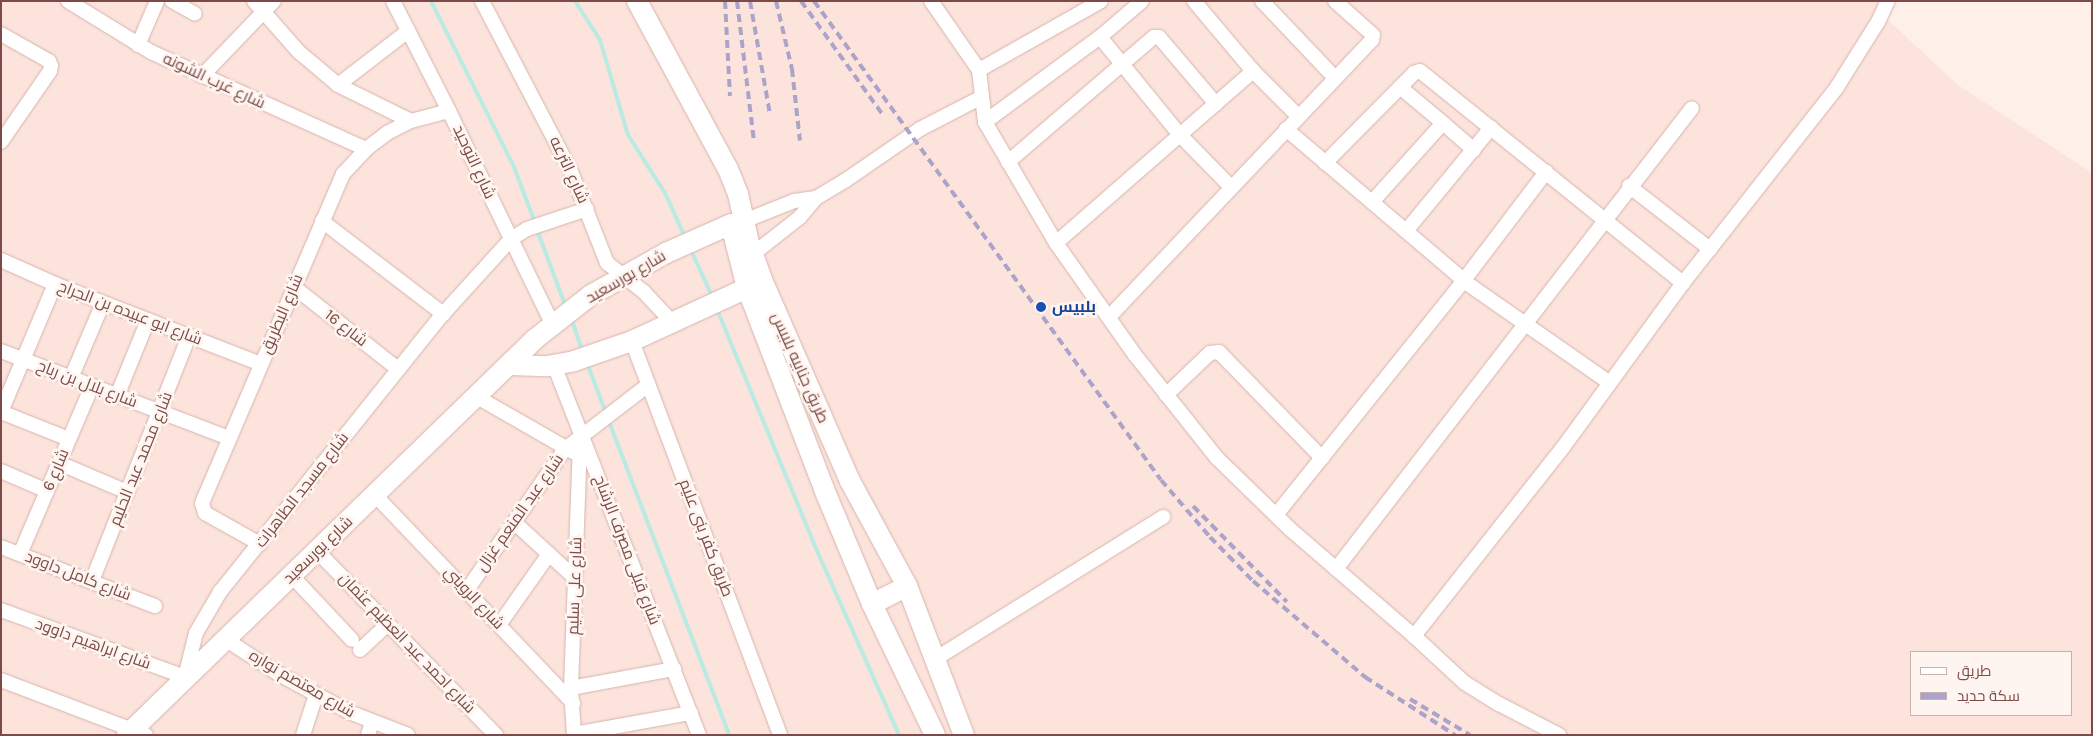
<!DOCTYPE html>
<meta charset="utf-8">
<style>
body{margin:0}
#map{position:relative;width:2093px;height:736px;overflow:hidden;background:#feefe8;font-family:Karla,Cairo,sans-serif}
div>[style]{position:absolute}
.residential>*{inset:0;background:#fce3db}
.stream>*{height:4px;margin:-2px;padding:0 2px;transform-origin:2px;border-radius:2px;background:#b9ebe3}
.roads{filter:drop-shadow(0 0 1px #d5b4ae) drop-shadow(0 0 1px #d5b4ae)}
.street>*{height:14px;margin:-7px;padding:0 7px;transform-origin:7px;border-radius:7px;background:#fff}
.secondary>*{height:20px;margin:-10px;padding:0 10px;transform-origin:10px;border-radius:10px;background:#fff}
.rail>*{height:4px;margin-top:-2px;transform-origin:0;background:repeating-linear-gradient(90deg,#aca3cb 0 8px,transparent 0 13px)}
.dots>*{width:14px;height:14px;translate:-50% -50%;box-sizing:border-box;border:2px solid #fff5f0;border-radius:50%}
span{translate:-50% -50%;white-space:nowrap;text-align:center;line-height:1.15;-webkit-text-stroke:5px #fff5f0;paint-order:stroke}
.street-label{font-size:16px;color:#7c4b48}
.transit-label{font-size:16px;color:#164399;font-weight:700}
.left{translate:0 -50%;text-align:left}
.frame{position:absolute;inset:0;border:2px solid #7c4b48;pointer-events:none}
.legend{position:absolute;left:1910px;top:651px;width:162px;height:65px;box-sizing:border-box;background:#fff5f0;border:1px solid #cbb1ad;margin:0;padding:6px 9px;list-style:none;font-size:15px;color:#7c4b48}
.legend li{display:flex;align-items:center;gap:10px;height:25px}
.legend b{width:25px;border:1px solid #cbb1ad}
</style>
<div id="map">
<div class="residential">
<div style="clip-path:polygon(evenodd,1px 1px,1883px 1px,1878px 11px,1958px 85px,2092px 173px,2092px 735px,1px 735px,1px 1px,1912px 652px,2072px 652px,2072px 715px,1912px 715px,1912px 652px)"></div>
</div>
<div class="stream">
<div style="left:431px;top:1px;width:186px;rotate:63.4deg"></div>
<div style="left:514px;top:167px;width:60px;rotate:69.4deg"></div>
<div style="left:575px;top:1px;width:46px;rotate:57.3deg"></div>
<div style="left:600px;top:40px;width:99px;rotate:73.6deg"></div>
<div style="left:628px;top:135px;width:69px;rotate:57.5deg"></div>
<div style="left:665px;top:193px;width:48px;rotate:65.6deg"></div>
<div style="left:537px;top:230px;width:82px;rotate:69.4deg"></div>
<div style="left:690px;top:248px;width:53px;rotate:65.4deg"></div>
<div style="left:716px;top:307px;width:256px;rotate:67.5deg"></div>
<div style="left:814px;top:544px;width:209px;rotate:66deg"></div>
<div style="left:571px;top:318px;width:36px;rotate:71deg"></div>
<div style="left:587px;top:363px;width:53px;rotate:69.2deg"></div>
<div style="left:608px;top:419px;width:338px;rotate:69deg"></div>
</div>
<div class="roads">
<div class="street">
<div style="left:68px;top:1px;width:97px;rotate:31.6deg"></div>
<div style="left:151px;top:52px;width:236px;rotate:24.3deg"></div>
<div style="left:172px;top:1px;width:26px;rotate:29deg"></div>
<div style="left:254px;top:1px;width:68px;rotate:48.6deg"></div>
<div style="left:299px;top:52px;width:51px;rotate:40.2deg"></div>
<div style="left:338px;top:85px;width:81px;rotate:26.3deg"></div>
<div style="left:393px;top:1px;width:123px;rotate:63deg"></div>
<div style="left:449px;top:111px;width:238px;rotate:64.1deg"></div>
<div style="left:482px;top:1px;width:190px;rotate:62.4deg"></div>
<div style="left:570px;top:169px;width:101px;rotate:68.5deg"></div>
<div style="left:607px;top:263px;width:47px;rotate:38.1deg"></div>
<div style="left:644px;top:292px;width:41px;rotate:47deg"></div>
<div style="left:931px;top:1px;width:84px;rotate:55.2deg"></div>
<div style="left:979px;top:70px;width:52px;rotate:83.4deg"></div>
<div style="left:985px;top:122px;width:143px;rotate:-36.5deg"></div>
<div style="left:1100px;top:37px;width:55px;rotate:-40.6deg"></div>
<div style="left:1194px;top:1px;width:92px;rotate:49.9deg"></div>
<div style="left:1253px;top:71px;width:64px;rotate:45deg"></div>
<div style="left:1262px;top:1px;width:106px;rotate:46.5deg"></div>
<div style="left:1px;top:34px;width:55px;rotate:29.4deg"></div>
<div style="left:49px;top:61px;width:5px;rotate:68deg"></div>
<div style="left:51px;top:66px;width:5px;rotate:101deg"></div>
<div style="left:50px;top:71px;width:86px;rotate:124.6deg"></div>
<div style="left:1100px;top:37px;width:127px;rotate:50.8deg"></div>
<div style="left:1180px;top:135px;width:73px;rotate:45.6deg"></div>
<div style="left:138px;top:45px;width:48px;rotate:-66.6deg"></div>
<div style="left:979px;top:70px;width:140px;rotate:-29.5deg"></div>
<div style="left:202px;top:76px;width:104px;rotate:-46.2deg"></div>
<div style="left:338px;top:85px;width:88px;rotate:-37.6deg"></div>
<div style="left:985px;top:122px;width:140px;rotate:59.6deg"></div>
<div style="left:1056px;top:243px;width:137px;rotate:54.8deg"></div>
<div style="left:1135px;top:355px;width:132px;rotate:51.5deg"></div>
<div style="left:1217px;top:458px;width:102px;rotate:44.2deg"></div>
<div style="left:1290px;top:529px;width:164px;rotate:40.8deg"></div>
<div style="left:1414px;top:636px;width:69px;rotate:42.7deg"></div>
<div style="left:1465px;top:683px;width:40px;rotate:32deg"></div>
<div style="left:1499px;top:704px;width:68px;rotate:27.3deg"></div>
<div style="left:1443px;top:123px;width:41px;rotate:41.1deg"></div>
<div style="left:1286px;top:129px;width:239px;rotate:40.4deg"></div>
<div style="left:1468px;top:284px;width:173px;rotate:34.9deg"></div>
<div style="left:1008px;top:162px;width:192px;rotate:-40.6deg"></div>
<div style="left:1154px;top:37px;width:5px"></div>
<div style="left:1159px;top:37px;width:88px;rotate:49.6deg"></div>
<div style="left:1325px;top:163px;width:127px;rotate:-45.3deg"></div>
<div style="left:1414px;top:73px;width:6px;rotate:-18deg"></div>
<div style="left:1420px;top:71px;width:338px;rotate:38.9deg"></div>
<div style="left:1629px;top:186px;width:103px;rotate:37.9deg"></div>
<div style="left:1372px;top:202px;width:106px;rotate:-48.1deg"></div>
<div style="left:1443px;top:123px;width:56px;rotate:-140.1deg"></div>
<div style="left:322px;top:221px;width:153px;rotate:37.5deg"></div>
<div style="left:744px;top:221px;width:54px;rotate:-21.8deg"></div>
<div style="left:794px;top:201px;width:22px;rotate:-8deg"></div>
<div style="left:1406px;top:231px;width:134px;rotate:-50.5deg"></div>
<div style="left:1056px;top:243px;width:262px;rotate:-41.1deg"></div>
<div style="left:753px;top:254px;width:60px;rotate:-38.2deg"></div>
<div style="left:800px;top:217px;width:25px;rotate:-50deg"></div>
<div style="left:816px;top:198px;width:35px;rotate:-31deg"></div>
<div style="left:846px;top:180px;width:90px;rotate:-34.6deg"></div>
<div style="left:920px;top:129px;width:70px;rotate:-27.3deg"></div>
<div style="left:1px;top:260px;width:59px;rotate:24deg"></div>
<div style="left:55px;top:284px;width:221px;rotate:21.2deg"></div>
<div style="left:55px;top:284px;width:139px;rotate:112.9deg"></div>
<div style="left:1px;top:412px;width:73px;rotate:21.7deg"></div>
<div style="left:294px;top:287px;width:132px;rotate:38.3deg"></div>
<div style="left:1109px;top:317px;width:382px;rotate:-46.5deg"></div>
<div style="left:1372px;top:40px;width:5px;rotate:-79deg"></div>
<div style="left:1373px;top:35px;width:51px;rotate:-138.2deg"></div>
<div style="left:632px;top:341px;width:421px;rotate:69.4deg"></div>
<div style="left:1px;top:351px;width:244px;rotate:20.9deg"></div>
<div style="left:554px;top:365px;width:397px;rotate:68.6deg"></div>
<div style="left:71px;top:378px;width:82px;rotate:-66.9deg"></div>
<div style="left:1166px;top:395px;width:61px;rotate:-43.7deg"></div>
<div style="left:1210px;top:353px;width:9px;rotate:-6deg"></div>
<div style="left:1219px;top:352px;width:148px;rotate:45.8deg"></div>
<div style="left:117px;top:396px;width:82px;rotate:-67.8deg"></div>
<div style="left:477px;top:397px;width:111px;rotate:29.8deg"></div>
<div style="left:59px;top:463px;width:74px;rotate:23.1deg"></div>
<div style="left:1px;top:471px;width:50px;rotate:23.5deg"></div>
<div style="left:374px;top:494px;width:289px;rotate:46.4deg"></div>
<div style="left:1276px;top:515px;width:301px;rotate:-51.3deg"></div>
<div style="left:1464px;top:280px;width:136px;rotate:-52.8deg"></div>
<div style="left:514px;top:522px;width:83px;rotate:42.6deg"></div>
<div style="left:260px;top:544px;width:63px;rotate:-150.6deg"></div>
<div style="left:205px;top:513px;width:10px;rotate:-107deg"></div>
<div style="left:202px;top:503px;width:358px;rotate:-66.8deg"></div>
<div style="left:343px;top:174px;width:34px;rotate:-47deg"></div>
<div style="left:366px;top:149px;width:26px;rotate:-37deg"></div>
<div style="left:387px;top:133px;width:27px;rotate:-27deg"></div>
<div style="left:411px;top:121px;width:39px;rotate:-15deg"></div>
<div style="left:1px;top:547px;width:165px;rotate:21deg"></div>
<div style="left:317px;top:551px;width:257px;rotate:45.8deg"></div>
<div style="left:20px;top:554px;width:183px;rotate:-66.8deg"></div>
<div style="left:1336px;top:569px;width:582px;rotate:-52.32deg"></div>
<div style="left:291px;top:575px;width:89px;rotate:46.8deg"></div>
<div style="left:92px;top:581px;width:264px;rotate:-68.4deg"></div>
<div style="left:467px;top:590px;width:172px;rotate:-55.2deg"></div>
<div style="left:565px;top:449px;width:105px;rotate:-37.6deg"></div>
<div style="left:1px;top:610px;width:196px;rotate:20deg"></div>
<div style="left:185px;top:677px;width:45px;rotate:-76deg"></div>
<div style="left:196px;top:633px;width:48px;rotate:-59.7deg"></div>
<div style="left:220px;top:592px;width:356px;rotate:-51.3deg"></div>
<div style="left:443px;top:314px;width:101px;rotate:-47.8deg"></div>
<div style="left:511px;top:239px;width:19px;rotate:-32deg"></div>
<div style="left:527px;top:229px;width:63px;rotate:-18.4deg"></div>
<div style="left:499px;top:625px;width:87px;rotate:-54.8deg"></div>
<div style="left:1414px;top:636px;width:242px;rotate:-51.7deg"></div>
<div style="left:1564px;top:446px;width:202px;rotate:-53.9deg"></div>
<div style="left:1683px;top:283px;width:249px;rotate:-51.8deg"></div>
<div style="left:1837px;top:87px;width:77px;rotate:-57.8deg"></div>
<div style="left:1878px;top:22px;width:23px;rotate:-65deg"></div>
<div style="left:225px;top:639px;width:62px;rotate:33.2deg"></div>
<div style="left:277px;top:673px;width:82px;rotate:28.4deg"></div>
<div style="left:349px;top:712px;width:63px;rotate:21.3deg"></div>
<div style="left:360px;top:650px;width:38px;rotate:-43deg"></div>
<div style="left:935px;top:659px;width:269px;rotate:-31.9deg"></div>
<div style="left:1px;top:680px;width:155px;rotate:20.8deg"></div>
<div style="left:571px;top:688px;width:105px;rotate:-10.5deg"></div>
<div style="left:574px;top:734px;width:119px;rotate:-10.2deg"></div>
<div style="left:303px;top:735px;width:42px;rotate:-72deg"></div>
<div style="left:368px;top:735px;width:14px;rotate:-73deg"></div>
<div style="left:574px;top:735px;width:47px;rotate:-93.7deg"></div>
<div style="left:571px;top:688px;width:251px;rotate:-87.9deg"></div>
</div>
<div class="secondary">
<div style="left:637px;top:1px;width:191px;rotate:61.6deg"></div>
<div style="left:728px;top:169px;width:27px;rotate:68deg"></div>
<div style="left:738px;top:194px;width:50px;rotate:77.3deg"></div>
<div style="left:749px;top:243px;width:41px;rotate:70.3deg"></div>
<div style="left:763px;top:282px;width:217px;rotate:66.4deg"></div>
<div style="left:850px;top:481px;width:119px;rotate:61.5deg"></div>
<div style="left:907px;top:586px;width:160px;rotate:69.1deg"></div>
<div style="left:732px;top:229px;width:61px;rotate:75.7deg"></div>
<div style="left:747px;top:288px;width:215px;rotate:69deg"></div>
<div style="left:824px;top:489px;width:125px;rotate:67.3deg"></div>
<div style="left:872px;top:604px;width:145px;rotate:64.3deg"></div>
<div style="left:510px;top:365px;width:37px;rotate:2deg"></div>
<div style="left:547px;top:366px;width:27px;rotate:-10deg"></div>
<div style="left:574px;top:361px;width:61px;rotate:-19deg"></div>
<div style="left:632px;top:341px;width:127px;rotate:-24.7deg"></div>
<div style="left:872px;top:604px;width:39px;rotate:-27deg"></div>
<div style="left:127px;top:735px;width:569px;rotate:-44.14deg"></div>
<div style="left:535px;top:339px;width:71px;rotate:-38.2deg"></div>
<div style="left:591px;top:295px;width:86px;rotate:-29.2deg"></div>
<div style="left:666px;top:253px;width:71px;rotate:-24deg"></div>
</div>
</div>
<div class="rail">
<div style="left:725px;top:1px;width:95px;rotate:87deg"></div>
<div style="left:737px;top:1px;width:141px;rotate:83.1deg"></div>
<div style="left:750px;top:1px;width:116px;rotate:80deg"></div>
<div style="left:776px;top:1px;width:70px;rotate:76.8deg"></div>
<div style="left:792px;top:69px;width:72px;rotate:83.7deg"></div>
<div style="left:801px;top:1px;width:140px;rotate:54.3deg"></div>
<div style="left:814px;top:1px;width:591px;rotate:54.08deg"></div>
<div style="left:1161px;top:480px;width:75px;rotate:49.3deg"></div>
<div style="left:1210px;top:537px;width:62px;rotate:45.7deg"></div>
<div style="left:1253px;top:581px;width:148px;rotate:40.6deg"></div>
<div style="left:1365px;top:677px;width:107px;rotate:32.8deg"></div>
<div style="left:1193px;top:506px;width:134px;rotate:45.6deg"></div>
<div style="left:1410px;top:699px;width:70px;rotate:31deg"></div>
</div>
<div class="dots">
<div style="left:1041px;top:307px;background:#1a4fb4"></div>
</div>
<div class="street-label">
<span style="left:214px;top:81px;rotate:25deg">شارع غرب الشونه</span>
<span style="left:474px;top:162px;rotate:65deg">شارع التوحيد</span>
<span style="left:569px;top:170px;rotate:65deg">شارع الترعه</span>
<span style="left:626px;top:277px;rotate:-30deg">شارع بورسعيد</span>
<span style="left:130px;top:313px;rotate:21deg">شارع ابو عبيده بن الجراح</span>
<span style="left:282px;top:314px;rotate:-67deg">شارع البطريق</span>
<span style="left:346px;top:328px;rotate:38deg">شارع 16</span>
<span style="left:800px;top:368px;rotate:66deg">طريق جنابيه بلبيس</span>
<span style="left:87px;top:384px;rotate:21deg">شارع بلال بن رباح</span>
<span style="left:141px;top:459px;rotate:-68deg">شارع محمد عبد الحليم</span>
<span style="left:56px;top:470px;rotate:-67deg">شارع 6</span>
<span style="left:302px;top:490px;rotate:-52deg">شارع مسجد الطاهرات</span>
<span style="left:520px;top:513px;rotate:-55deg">شارع عبد المنعم غزال</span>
<span style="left:706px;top:538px;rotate:69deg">طريق كفر بنى عليم</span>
<span style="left:318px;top:550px;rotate:-44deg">شارع بورسعيد</span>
<span style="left:627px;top:550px;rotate:69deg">شارع قبلى مصرف الرشاح</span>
<span style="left:78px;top:576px;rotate:21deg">شارع كامل داوود</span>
<span style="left:575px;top:586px;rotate:-88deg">شارع على سليم</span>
<span style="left:474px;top:598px;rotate:47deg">شارع الرويني</span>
<span style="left:407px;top:643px;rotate:46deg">شارع احمد عبد العظيم عثمان</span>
<span style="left:93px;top:644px;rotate:20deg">شارع ابراهيم داوود</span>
<span style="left:302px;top:684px;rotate:30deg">شارع معتصم نواره</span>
</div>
<div class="transit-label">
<span class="left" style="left:1052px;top:307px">بلبيس</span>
</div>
<div class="frame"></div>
<ul class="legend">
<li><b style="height:6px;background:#fff"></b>طريق</li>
<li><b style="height:6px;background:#aca3cb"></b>سكة حديد</li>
</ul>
</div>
